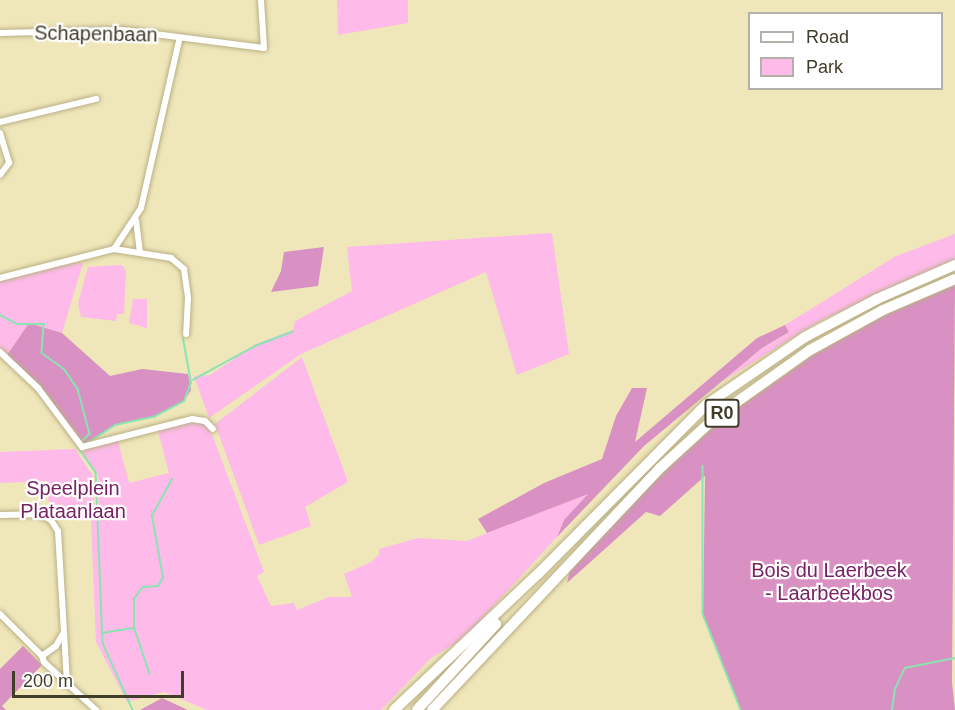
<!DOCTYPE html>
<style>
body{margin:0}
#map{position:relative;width:955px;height:710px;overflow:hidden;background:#efe7ba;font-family:Helvetica,sans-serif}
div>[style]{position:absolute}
.green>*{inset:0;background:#febae9}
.forest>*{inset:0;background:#d990c3}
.stream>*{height:1.5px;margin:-0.75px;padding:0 0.75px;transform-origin:0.75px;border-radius:0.75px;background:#8be3b2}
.roads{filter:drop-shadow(0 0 2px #b9b085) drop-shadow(0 0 2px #b9b085)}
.minor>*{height:6px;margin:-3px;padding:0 3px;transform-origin:3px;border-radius:3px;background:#fff}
.motorway>*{height:10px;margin:-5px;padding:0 5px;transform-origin:5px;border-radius:5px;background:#fff}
span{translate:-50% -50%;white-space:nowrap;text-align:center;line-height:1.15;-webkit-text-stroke:4.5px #fff;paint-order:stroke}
.shield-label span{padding:2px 4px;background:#fff;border:2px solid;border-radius:4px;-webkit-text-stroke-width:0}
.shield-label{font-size:18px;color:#413d2b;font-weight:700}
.street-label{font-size:20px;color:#413d2b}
.park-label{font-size:20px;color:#772263}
.legend{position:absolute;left:748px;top:12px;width:195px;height:78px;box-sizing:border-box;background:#fff;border:2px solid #b3b1aa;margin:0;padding:8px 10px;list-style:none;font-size:18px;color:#413d2b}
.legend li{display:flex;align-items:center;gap:12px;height:30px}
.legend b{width:30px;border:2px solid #b3b1aa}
.scale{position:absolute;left:12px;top:671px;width:172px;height:27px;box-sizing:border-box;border:3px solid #413d2b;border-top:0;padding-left:8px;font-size:18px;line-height:21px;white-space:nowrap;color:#413d2b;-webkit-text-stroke:4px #fff;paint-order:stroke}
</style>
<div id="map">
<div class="green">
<div style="clip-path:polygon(337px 0,408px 0,408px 23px,338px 35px)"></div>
<div style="clip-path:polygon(552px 233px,569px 354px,517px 375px,486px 272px,301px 354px,209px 418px,194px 376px,210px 375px,256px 344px,293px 330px,295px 321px,352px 291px,347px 247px)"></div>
<div style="clip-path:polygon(955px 234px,955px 259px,818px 322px,721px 382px,762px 348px,789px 332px,785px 325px,896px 256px)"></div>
<div style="clip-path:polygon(75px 263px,83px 263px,62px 333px,29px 323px,7px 355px,0 348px,0 280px)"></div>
<div style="clip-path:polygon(122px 265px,126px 271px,124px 314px,117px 314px,116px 321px,81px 317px,78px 303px,88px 267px)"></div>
<div style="clip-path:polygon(133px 299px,147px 299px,147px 328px,129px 323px)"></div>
<div style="clip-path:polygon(302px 357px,348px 482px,305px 507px,311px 526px,259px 545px,215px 424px)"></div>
<div style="clip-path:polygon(187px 422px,202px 422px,210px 429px,264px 572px,257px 576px,271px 606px,294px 603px,297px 610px,329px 597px,352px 597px,344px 574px,371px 562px,379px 555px,379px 549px,418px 538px,467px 541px,589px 493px,564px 520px,557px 537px,463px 639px,431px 658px,381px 710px,207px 710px,164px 692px,127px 702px,96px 642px,91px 520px,64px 520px,49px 506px,47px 481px,0 483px,0 452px,75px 449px,93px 476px,95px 520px,99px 522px,98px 475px,81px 450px,118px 441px,129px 483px,169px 473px,158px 431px)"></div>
</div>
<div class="forest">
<div style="clip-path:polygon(324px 247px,318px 286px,271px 292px,281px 271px,284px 252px)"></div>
<div style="clip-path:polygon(955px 285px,952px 683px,955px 710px,741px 710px,703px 614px,705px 476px,660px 516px,646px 512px,567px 583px,570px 569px,664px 472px,721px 420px,813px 355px,885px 315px)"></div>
<div style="clip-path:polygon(29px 323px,62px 333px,110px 376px,142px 369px,188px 374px,191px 390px,184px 401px,154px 417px,115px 425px,84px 445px,31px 377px,7px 355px)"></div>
<div style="clip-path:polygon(785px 325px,789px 332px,762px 348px,644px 446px,557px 537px,564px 520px,588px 494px,487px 533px,478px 519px,544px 483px,602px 459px,616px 416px,632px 388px,647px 388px,635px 442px,757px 338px)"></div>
<div style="clip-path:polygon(23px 646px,42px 665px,2px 706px,6px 710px,0 710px,0 669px)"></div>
<div style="clip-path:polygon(162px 698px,188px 710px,140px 710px)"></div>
</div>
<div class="stream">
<div style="left:0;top:315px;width:20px;rotate:27deg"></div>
<div style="left:18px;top:324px;width:26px"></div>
<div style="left:44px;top:324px;width:29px;rotate:94deg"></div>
<div style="left:42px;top:353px;width:29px;rotate:36deg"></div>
<div style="left:65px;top:370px;width:23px;rotate:56deg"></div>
<div style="left:78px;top:389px;width:47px;rotate:75.1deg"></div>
<div style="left:90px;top:434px;width:11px;rotate:135deg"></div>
<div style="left:193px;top:380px;width:71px;rotate:-28.7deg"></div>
<div style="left:255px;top:346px;width:40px;rotate:-21deg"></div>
<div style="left:89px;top:442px;width:31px;rotate:-33deg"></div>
<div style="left:115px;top:425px;width:40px;rotate:-12deg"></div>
<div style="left:154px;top:417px;width:34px;rotate:-28deg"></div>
<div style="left:184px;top:401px;width:19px;rotate:-69deg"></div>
<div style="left:191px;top:383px;width:45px;rotate:-100.3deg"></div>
<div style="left:79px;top:448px;width:29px;rotate:55deg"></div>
<div style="left:96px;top:472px;width:20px;rotate:87deg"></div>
<div style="left:703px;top:466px;width:148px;rotate:90deg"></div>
<div style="left:703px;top:614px;width:103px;rotate:68.4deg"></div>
<div style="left:97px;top:495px;width:148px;rotate:87.7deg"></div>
<div style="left:103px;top:643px;width:73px;rotate:65.9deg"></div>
<div style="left:135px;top:629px;width:47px;rotate:71.6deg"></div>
<div style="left:102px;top:633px;width:32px;rotate:-9deg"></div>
<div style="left:134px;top:628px;width:29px;rotate:-90deg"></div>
<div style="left:134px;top:599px;width:15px;rotate:-53deg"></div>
<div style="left:143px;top:587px;width:15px;rotate:-4deg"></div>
<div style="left:158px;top:586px;width:9px;rotate:-58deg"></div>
<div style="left:163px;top:578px;width:63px;rotate:-100.1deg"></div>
<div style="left:152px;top:516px;width:42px;rotate:-61.6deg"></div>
<div style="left:892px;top:710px;width:21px;rotate:-82deg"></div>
<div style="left:895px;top:689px;width:23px;rotate:-65deg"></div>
<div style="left:905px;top:668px;width:51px;rotate:-11.3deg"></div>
</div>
<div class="roads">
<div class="minor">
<div style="left:0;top:33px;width:123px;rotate:-1.4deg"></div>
<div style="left:123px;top:30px;width:142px;rotate:7.3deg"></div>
<div style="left:264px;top:48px;width:48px;rotate:-93.6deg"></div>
<div style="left:0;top:122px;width:99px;rotate:-13.5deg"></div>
<div style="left:0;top:133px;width:31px;rotate:73deg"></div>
<div style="left:9px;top:163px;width:15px;rotate:127deg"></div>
<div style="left:136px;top:220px;width:31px;rotate:83deg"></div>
<div style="left:114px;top:249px;width:49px;rotate:-56.6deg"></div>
<div style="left:141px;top:208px;width:175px;rotate:-77.2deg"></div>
<div style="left:0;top:278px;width:118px;rotate:-14.3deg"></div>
<div style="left:114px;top:249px;width:58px;rotate:9deg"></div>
<div style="left:171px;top:258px;width:17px;rotate:40deg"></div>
<div style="left:184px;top:269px;width:29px;rotate:82deg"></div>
<div style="left:188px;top:298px;width:36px;rotate:93deg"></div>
<div style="left:0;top:352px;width:52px;rotate:43.5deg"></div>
<div style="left:38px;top:388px;width:74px;rotate:53.3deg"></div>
<div style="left:82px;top:447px;width:114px;rotate:-14.3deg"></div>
<div style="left:192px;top:419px;width:13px;rotate:9deg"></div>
<div style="left:205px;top:421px;width:11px;rotate:45deg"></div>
<div style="left:0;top:515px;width:39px;rotate:-1deg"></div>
<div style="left:39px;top:514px;width:13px;rotate:27deg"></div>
<div style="left:51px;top:520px;width:13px;rotate:58deg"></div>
<div style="left:58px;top:531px;width:150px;rotate:86.6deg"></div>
<div style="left:0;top:614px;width:59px;rotate:45deg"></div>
<div style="left:42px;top:656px;width:6px;rotate:72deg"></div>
<div style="left:44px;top:662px;width:71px;rotate:42.7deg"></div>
<div style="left:42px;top:656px;width:17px;rotate:-36deg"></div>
<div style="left:56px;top:646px;width:13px;rotate:-61deg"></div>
</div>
<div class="motorway">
<div style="left:394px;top:710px;width:198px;rotate:-43.4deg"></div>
<div style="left:538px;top:574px;width:238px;rotate:-45.2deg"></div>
<div style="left:706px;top:405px;width:120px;rotate:-34.5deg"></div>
<div style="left:805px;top:337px;width:81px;rotate:-27.8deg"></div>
<div style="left:877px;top:299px;width:85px;rotate:-23.6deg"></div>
<div style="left:417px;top:710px;width:117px;rotate:-47.4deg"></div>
<div style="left:432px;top:710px;width:332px;rotate:-46.7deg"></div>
<div style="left:660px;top:468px;width:77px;rotate:-42.4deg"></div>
<div style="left:717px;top:416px;width:114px;rotate:-35.4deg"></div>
<div style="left:810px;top:350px;width:83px;rotate:-28.7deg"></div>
<div style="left:883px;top:310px;width:78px;rotate:-23.3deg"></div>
</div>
</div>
<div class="shield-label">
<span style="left:722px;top:413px">R0</span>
</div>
<div class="street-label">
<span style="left:96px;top:34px;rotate:1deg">Schapenbaan</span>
</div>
<div class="park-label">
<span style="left:73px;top:500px">Speelplein<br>Plataanlaan</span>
<span style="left:829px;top:582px">Bois du Laerbeek<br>- Laarbeekbos</span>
</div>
<ul class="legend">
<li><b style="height:8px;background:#fff"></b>Road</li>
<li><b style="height:16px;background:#febae9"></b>Park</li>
</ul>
<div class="scale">200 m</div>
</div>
